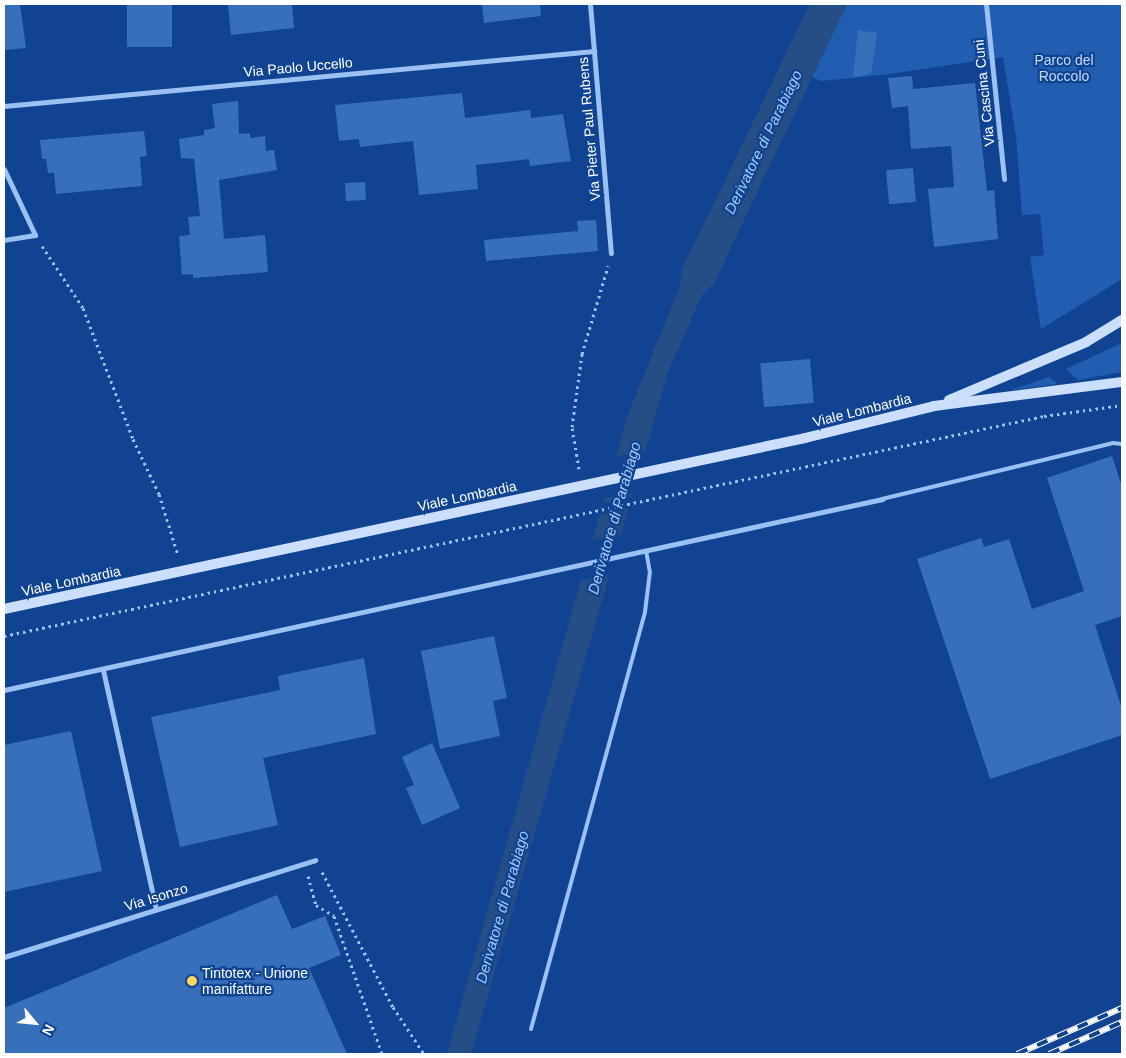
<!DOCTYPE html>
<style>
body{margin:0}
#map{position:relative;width:1126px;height:1058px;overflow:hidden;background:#104492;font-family:Helvetica,sans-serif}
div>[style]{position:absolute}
.green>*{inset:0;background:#215eb1}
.water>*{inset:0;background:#254d86}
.pier>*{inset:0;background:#104492}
.building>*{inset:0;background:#386fbb;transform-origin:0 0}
.path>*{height:3px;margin-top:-1.5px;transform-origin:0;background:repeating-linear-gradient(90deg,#9bc0f3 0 2.5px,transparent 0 6.5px)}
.lane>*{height:4px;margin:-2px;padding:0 2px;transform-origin:2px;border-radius:2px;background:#9bc0f3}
.street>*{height:5px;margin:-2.5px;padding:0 2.5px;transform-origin:2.5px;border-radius:2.5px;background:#9bc0f3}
.secondary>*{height:10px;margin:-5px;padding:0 5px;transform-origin:5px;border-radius:5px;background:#cbdffd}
.rail>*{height:5.5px;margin-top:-2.75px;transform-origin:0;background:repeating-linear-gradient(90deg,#104492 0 11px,#fff 0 22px);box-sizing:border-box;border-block:1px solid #fff}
.dots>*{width:14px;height:14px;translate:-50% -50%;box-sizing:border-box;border:2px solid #104492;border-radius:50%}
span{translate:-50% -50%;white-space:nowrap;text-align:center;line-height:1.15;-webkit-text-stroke:4.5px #104492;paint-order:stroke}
.park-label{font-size:14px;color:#c3dcfe}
.street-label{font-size:14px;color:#fff}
.poi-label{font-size:14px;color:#fff}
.left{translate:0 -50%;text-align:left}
.water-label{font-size:15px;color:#a7cbfa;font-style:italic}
.frame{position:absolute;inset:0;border:5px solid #fff;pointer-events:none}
.north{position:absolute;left:10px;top:998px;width:50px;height:50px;-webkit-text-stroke:4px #104492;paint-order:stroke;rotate:118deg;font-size:14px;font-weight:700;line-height:20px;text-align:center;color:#fff}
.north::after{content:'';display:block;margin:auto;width:18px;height:22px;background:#fff;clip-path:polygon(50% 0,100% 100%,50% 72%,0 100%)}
</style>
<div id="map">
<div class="green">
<div style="clip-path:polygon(847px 4px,1122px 4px,1122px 279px,1041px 329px,1030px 257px,1044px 255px,1040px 214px,1022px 215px,1016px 136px,1003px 57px,890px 74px,821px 81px,812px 77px)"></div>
<div style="clip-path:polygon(1122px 343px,1122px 372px,1078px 380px,1066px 369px)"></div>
<div style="clip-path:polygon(1049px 377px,1058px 384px,1011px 390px)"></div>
</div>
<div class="water">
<div style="clip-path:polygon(810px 4px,847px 4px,714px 283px,702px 295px,668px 372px,471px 1054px,447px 1054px,628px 414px,680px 286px,682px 269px)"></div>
</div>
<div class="pier">
<div style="clip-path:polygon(646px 450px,634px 492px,602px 499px,613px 457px)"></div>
<div style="clip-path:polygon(633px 497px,630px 508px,597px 515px,600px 504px)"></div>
<div style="clip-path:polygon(622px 534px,611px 575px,578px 581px,590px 541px)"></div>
</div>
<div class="building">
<div style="clip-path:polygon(4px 4px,20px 4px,26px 48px,4px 50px)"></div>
<div style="left:127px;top:4px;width:45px;height:43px"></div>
<div style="clip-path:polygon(228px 4px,292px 4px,294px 28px,231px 35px)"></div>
<div style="clip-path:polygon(482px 4px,540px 4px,541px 16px,484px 23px)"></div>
<div style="clip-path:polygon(858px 30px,877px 33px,871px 74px,853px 77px)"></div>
<div style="clip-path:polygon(912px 76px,913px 89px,975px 83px,987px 191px,994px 190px,998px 239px,934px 247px,928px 189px,954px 187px,951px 146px,911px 149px,908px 106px,892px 108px,888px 78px)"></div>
<div style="clip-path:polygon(462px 93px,465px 118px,530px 110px,531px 118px,563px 114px,571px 161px,530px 166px,529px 159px,476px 165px,478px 189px,419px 195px,413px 141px,360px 147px,359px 139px,339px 141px,335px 105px)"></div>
<div style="clip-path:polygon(238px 101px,239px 134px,250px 133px,250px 138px,265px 136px,266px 151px,274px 150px,277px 170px,219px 180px,224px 239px,265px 235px,268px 272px,193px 278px,193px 274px,182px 275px,179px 236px,190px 235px,188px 217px,200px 216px,194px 159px,181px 158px,179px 139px,204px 135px,204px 130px,215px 128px,212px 104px)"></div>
<div style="clip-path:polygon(144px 131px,147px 156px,140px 157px,142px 186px,56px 194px,54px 173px,48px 173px,46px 159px,42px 159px,40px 140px)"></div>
<div style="left:913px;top:168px;width:34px;height:27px;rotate:85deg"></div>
<div style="left:365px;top:182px;width:18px;height:20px;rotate:87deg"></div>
<div style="clip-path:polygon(596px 220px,598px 251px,486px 261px,484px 240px,578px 231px,577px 221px)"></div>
<div style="left:810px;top:359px;width:44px;height:50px;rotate:85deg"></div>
<div style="clip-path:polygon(1112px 456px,1122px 487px,1122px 616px,1095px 625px,1122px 709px,1122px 735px,990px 779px,917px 559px,981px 538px,984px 547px,1009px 539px,1032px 609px,1084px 591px,1047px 478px)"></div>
<div style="clip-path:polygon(494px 636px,507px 698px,493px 701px,500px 736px,440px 749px,421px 651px)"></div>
<div style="clip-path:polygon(364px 658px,376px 734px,263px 758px,278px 825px,180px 847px,151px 717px,280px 690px,278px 676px)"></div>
<div style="clip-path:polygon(71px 731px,102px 871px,4px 892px,4px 745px)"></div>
<div style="clip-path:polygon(432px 743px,460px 808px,422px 825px,406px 788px,414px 785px,402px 757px)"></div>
<div style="clip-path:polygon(277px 895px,292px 929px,325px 916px,341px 955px,309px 968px,347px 1054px,4px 1054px,4px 1008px)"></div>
</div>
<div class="path">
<div style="left:42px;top:246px;width:74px;rotate:56.5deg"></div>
<div style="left:83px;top:308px;width:140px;rotate:69.1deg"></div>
<div style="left:133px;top:439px;width:61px;rotate:64.7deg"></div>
<div style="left:159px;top:494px;width:64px;rotate:72.7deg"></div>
<div style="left:579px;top:469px;width:43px;rotate:-99.5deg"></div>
<div style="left:572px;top:427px;width:74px;rotate:-82.2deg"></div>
<div style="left:582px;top:354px;width:92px;rotate:-73.5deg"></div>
<div style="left:4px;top:636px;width:1063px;rotate:-11.94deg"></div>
<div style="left:1044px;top:416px;width:79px;rotate:-8deg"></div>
<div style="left:322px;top:872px;width:153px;rotate:62.3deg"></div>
<div style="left:393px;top:1007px;width:56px;rotate:56.6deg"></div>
<div style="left:308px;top:876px;width:30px;rotate:75deg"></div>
<div style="left:316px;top:905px;width:21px;rotate:31deg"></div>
<div style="left:334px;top:916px;width:146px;rotate:70.8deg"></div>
</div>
<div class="lane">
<div style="left:882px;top:499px;width:238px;rotate:-13.6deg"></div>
<div style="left:1113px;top:443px;width:9px;rotate:6deg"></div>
<div style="left:531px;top:1029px;width:432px;rotate:-74.7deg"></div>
<div style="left:645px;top:612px;width:39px;rotate:-83deg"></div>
<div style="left:650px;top:573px;width:22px;rotate:-100deg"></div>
</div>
<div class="street">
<div style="left:590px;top:4px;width:250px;rotate:85.2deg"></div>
<div style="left:986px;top:4px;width:176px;rotate:84.1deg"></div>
<div style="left:4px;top:106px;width:593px;rotate:-5.33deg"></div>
<div style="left:4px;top:169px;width:73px;rotate:64.8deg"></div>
<div style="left:35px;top:235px;width:31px;rotate:171deg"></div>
<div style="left:103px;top:670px;width:245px;rotate:77.5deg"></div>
<div style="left:4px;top:690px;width:899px;rotate:-12.27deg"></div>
<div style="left:4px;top:957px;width:326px;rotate:-17.3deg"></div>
</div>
<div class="secondary">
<div style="left:949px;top:400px;width:149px;rotate:-22.9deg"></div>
<div style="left:1086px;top:342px;width:42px;rotate:-31.4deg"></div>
<div style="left:4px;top:609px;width:819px;rotate:-12.05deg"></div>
<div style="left:805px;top:438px;width:133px;rotate:-13.9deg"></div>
<div style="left:934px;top:406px;width:190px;rotate:-7.3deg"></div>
</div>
<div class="rail">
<div style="left:1017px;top:1054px;width:115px;rotate:-23.7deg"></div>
<div style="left:1049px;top:1054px;width:80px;rotate:-23.7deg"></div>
</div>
<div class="dots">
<div style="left:192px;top:981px;background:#ffd65e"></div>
</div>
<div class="park-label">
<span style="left:1064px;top:68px">Parco del<br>Roccolo</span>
</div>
<div class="street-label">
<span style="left:298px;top:67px;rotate:-5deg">Via Paolo Uccello</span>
<span style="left:984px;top:93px;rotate:-96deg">Via Cascina Cuni</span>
<span style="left:589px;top:129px;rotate:-95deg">Via Pieter Paul Rubens</span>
<span style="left:862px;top:410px;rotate:-14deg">Viale Lombardia</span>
<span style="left:467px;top:496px;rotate:-12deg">Viale Lombardia</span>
<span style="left:71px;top:581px;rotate:-12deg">Viale Lombardia</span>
<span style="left:156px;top:897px;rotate:-17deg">Via Isonzo</span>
</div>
<div class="poi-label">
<span class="left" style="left:202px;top:981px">Tintotex - Unione<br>manifatture</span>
</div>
<div class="water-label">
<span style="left:763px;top:142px;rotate:-64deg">Derivatore di Parabiago</span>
<span style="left:614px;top:518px;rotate:-74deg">Derivatore di Parabiago</span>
<span style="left:502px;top:907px;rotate:-74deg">Derivatore di Parabiago</span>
</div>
<div class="frame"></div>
<div class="north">N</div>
</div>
